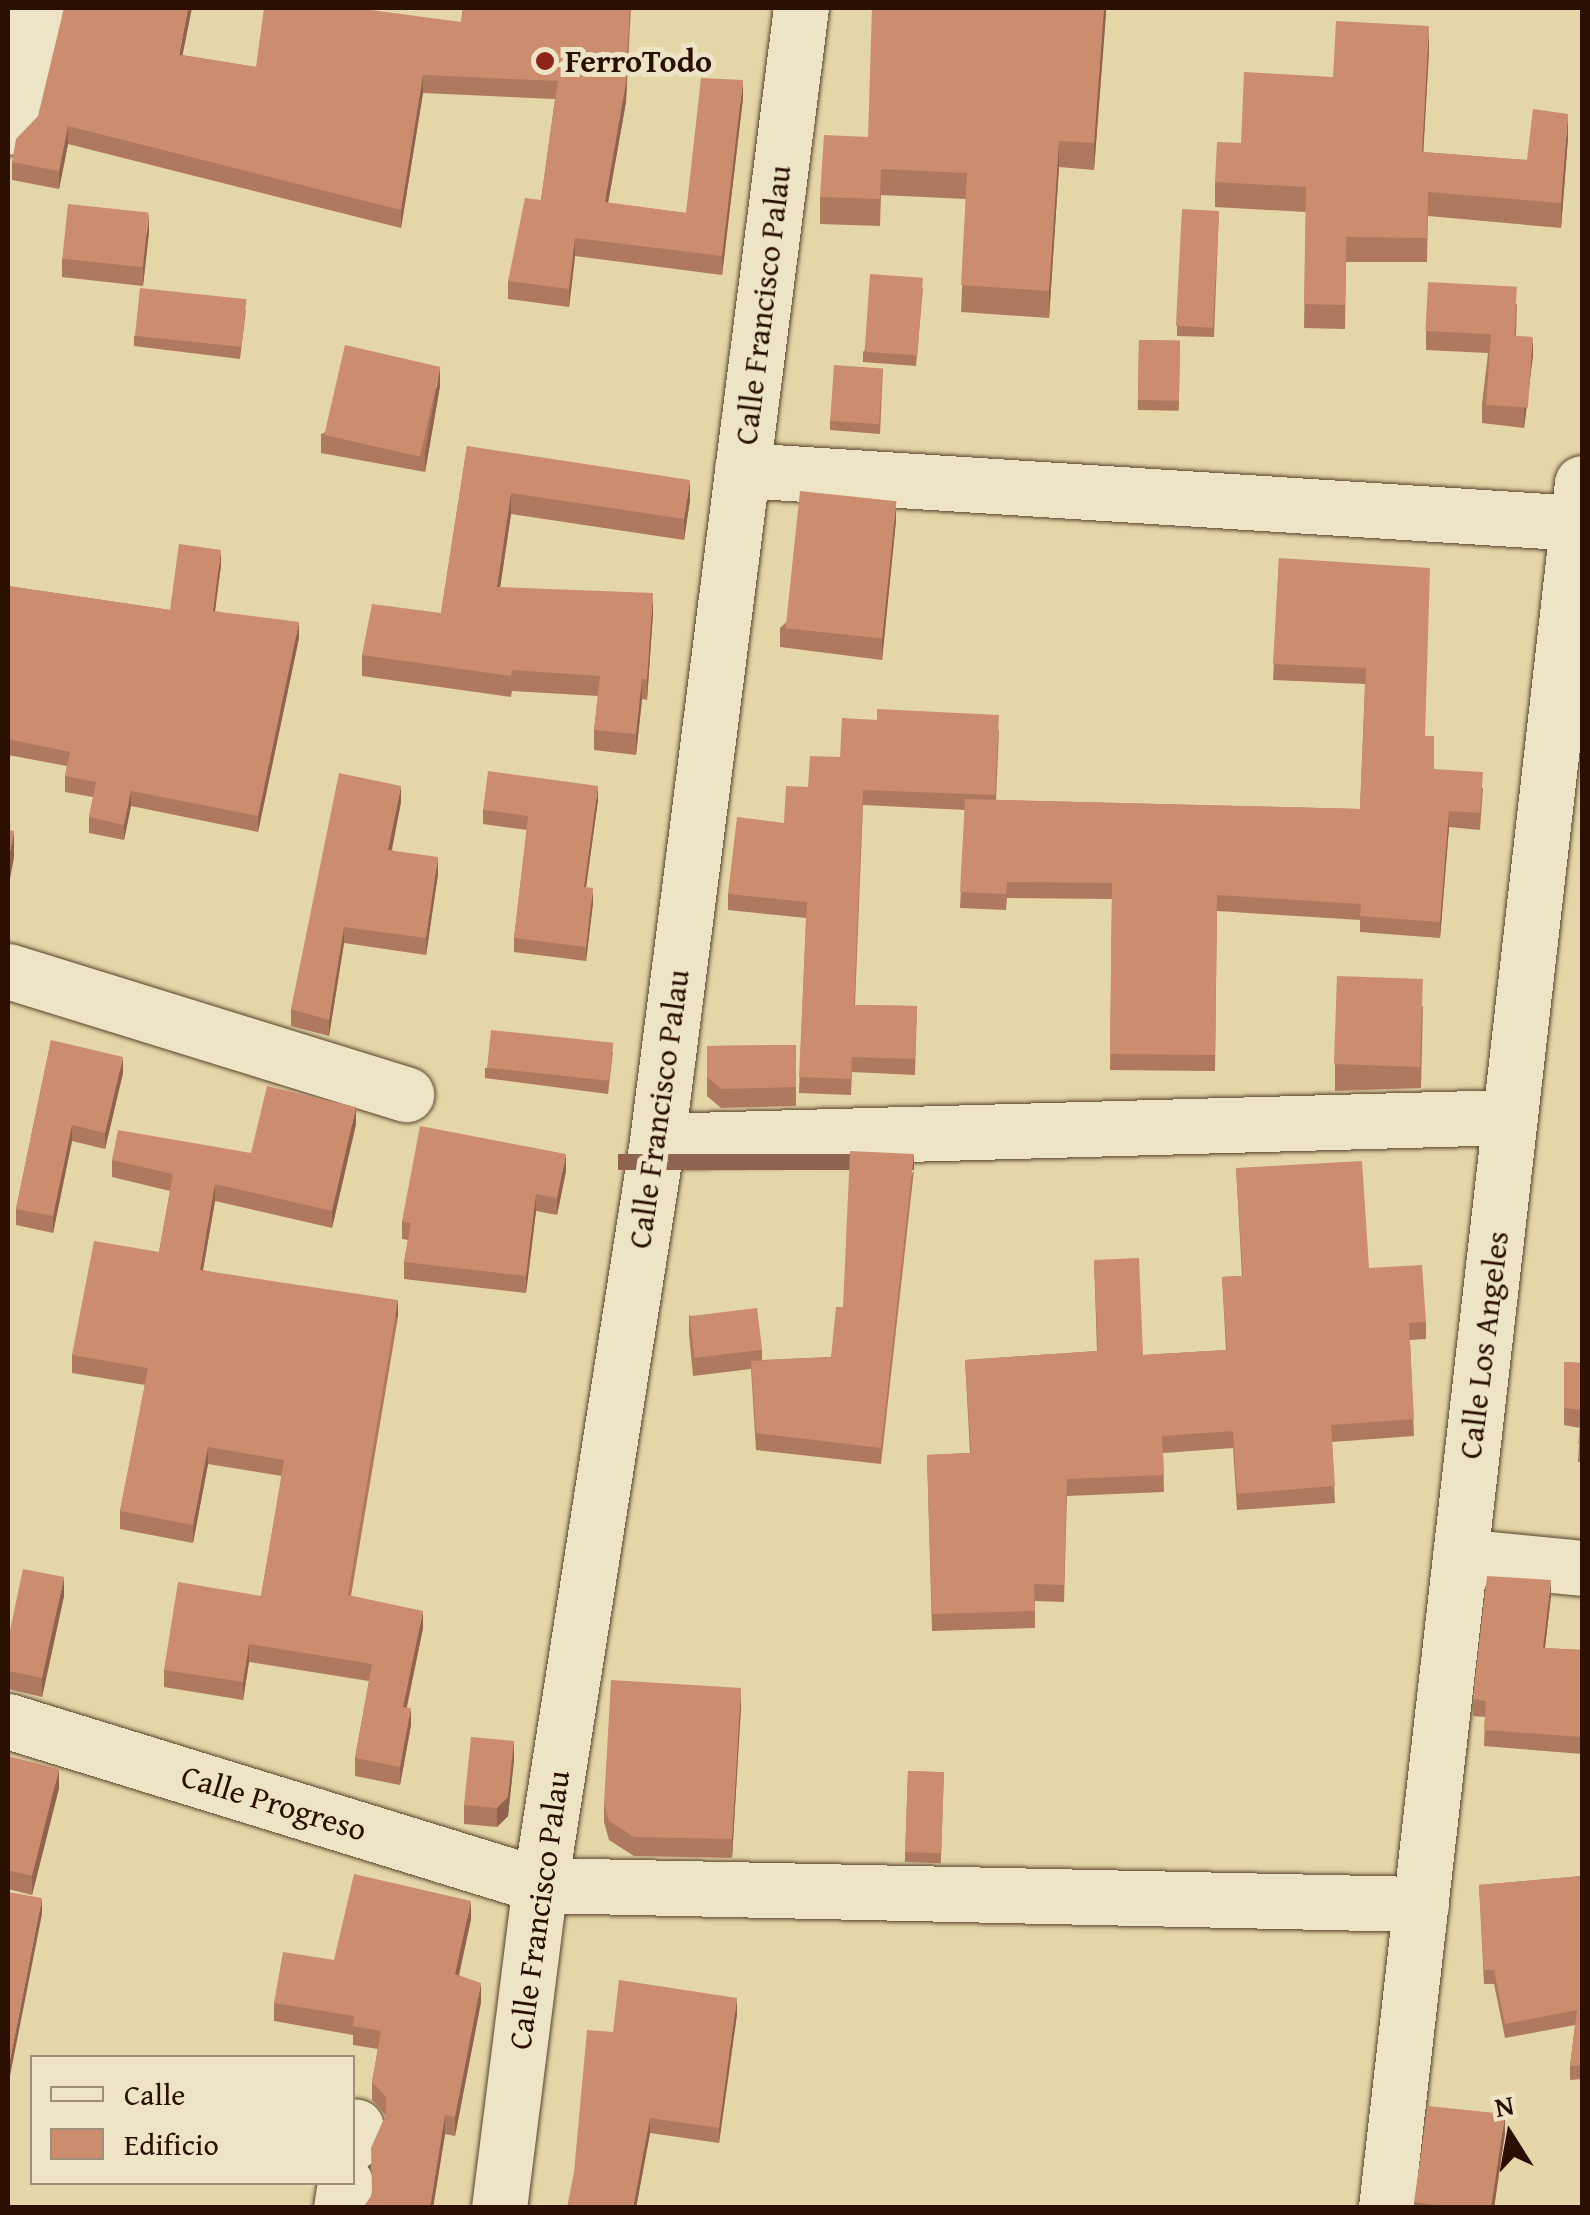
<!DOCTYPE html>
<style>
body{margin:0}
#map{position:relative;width:1590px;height:2215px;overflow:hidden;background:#e4d6a7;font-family:"Gentium Book Plus",serif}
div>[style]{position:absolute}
.roads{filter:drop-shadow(0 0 2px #5a412c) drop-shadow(0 0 2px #5a412c)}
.minor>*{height:55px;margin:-27.5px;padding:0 27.5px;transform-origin:27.5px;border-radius:27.5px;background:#ede4c6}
.wall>*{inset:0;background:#af795f;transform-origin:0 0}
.shaded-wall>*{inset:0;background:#8f634d;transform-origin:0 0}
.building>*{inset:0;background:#cc8d6e;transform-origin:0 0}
.dots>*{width:28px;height:28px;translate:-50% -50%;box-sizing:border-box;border:5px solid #ede4c6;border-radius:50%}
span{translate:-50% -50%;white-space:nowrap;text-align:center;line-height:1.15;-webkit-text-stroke:10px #ede4c6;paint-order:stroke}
.poi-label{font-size:32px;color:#2c0f03;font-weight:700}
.left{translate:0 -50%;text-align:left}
.street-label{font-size:32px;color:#2c0f03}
.frame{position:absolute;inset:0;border:10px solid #2c0f03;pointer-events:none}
.legend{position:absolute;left:30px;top:2055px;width:325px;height:130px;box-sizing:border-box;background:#ede4c6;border:2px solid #a08f78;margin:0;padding:12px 18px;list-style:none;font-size:30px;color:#2c0f03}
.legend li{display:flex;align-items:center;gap:20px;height:50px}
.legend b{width:50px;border:2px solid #a08f78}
.north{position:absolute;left:1460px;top:2085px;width:100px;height:100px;-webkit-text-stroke:8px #ede4c6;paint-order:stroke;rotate:349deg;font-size:28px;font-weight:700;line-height:40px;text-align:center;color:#2c0f03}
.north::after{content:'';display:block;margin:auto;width:35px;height:45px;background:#2c0f03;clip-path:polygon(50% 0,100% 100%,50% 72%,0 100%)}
</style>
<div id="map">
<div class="roads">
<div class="minor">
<div style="left:8px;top:127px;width:122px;rotate:-76.8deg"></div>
<div style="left:742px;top:470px;width:838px;rotate:3.63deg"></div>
<div style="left:8px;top:971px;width:417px;rotate:17.2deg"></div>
<div style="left:657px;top:1141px;width:853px;rotate:-1.61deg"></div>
<div style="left:1460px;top:1556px;width:123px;rotate:5.6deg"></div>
<div style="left:8px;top:1721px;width:557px;rotate:17.13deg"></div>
<div style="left:540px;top:1885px;width:881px;rotate:1.24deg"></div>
<div style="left:352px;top:2143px;width:17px;rotate:-77deg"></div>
<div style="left:341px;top:2208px;width:26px;rotate:-81deg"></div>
<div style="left:499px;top:2208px;width:326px;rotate:-82.8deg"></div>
<div style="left:540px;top:1885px;width:753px;rotate:-81.06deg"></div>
<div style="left:657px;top:1141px;width:1142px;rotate:-82.76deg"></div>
<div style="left:1386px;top:2208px;width:1736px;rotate:-83.52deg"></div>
</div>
</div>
<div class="wall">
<div style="clip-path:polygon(463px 8px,631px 8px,626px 102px,608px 203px,686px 213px,743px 98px,722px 275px,575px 256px,569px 307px,508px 299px,508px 281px,541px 200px,555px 99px,423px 93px,401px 228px,68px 144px,59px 189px,12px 180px,12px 162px,38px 116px,182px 55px,256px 67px,461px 22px)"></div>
<div style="clip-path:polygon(1106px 8px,1094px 170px,1059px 167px,1049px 318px,961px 312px,966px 199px,881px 195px,880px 226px,820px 224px,820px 197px,868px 137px)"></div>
<div style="clip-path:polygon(1429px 50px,1423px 152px,1527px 160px,1568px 138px,1561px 228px,1428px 216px,1427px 262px,1346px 262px,1345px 329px,1304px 328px,1306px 212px,1215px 207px,1215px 182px,1333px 77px)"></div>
<div style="clip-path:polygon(1219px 211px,1214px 337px,1177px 336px,1177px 326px)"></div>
<div style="clip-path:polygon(149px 232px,143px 286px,62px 277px,62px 259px)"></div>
<div style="clip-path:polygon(923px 288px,916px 366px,863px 362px,863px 352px)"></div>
<div style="clip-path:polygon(1517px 304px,1516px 336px,1533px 355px,1524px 428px,1482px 423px,1482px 404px,1488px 353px,1426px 350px,1426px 331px)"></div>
<div style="clip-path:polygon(246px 310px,240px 359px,134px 346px,134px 336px)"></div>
<div style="left:1139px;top:340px;width:41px;height:70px;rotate:1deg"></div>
<div style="clip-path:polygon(883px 368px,880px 434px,830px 430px,830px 421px)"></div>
<div style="clip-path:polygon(440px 386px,425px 472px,321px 453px,321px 434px)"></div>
<div style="clip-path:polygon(467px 446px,690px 500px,684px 540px,511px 514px,500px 588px,653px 613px,647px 700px,642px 699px,636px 755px,594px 750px,594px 730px,598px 696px,512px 691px,511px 697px,362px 676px,362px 655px,441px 613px)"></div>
<div style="clip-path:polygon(896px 520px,882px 660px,780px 647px,780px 628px)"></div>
<div style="clip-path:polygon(1279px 558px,1425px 736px,1434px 769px,1483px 788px,1480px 830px,1449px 827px,1440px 938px,1360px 932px,1360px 920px,1217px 911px,1215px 1071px,1110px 1070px,1112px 899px,1007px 898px,1006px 910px,960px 908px,965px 810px,863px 805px,855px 1005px,917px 1006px,915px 1075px,852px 1072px,851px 1095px,799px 1093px,806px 918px,728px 910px,728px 894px,784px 823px,808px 787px,840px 757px,999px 730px,996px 800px,1360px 809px,1365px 684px,1273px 680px)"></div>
<div style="clip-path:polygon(221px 565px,215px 611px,299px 638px,258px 832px,131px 806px,124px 840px,89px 833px,89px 817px,93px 797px,65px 792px,65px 776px,67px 766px,8px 755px,8px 586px,170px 610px)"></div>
<div style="clip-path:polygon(598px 800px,586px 888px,593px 903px,586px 961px,514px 952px,514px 938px,527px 830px,483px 824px,483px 810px)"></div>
<div style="clip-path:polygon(401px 802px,392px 850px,438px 874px,426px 955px,344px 943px,329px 1036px,291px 1026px,291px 1009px)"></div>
<div style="clip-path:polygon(1423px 1006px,1421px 1088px,1335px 1091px,1335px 1064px)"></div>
<div style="clip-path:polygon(51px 1040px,123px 1073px,105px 1149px,72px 1141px,53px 1233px,16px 1225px,16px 1209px)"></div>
<div style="clip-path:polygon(796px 1045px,796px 1106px,721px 1108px,707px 1096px,707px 1046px)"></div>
<div style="clip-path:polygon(613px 1052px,608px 1094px,485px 1078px,485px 1068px)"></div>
<div style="clip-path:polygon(356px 1124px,332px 1228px,215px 1201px,203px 1270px,398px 1317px,351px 1596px,423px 1628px,407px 1707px,411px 1725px,400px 1785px,355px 1776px,355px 1758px,369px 1681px,249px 1662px,243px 1700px,164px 1687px,164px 1670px,261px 1596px,282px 1476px,208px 1464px,193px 1543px,120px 1529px,120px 1511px,145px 1385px,72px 1373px,72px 1355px,159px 1252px,170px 1191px,112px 1177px,112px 1160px,251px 1153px)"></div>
<div style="clip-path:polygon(1236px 1168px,1369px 1268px,1426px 1322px,1426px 1339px,1410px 1340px,1414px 1436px,1332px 1442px,1335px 1503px,1237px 1510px,1233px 1448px,1163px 1453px,1164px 1492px,1067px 1496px,1064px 1602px,1035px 1601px,1035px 1628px,932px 1631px,927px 1455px,970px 1453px,965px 1360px,1097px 1351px,1094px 1260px,1143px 1355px,1226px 1350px,1222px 1277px,1242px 1276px)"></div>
<div style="clip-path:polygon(914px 1170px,881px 1464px,756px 1450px,751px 1369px,693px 1376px,689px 1334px,689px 1315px,762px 1350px,762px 1360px,831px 1357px,843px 1307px)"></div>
<div style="clip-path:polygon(566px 1171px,557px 1215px,536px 1211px,526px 1293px,404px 1279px,404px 1262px,408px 1240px,402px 1239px,402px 1221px)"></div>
<div style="clip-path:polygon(1564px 1362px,1582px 1363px,1582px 1462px,1578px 1462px,1580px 1428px,1564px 1425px)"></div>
<div style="clip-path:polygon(64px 1596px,42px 1697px,8px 1689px,8px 1640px)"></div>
<div style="clip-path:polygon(1551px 1596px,1545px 1648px,1582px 1650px,1582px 1754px,1484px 1746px,1485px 1717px,1473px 1716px,1473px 1699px)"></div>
<div style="clip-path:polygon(741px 1706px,732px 1858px,634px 1856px,609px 1840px,604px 1822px,604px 1803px)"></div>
<div style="clip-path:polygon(8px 1756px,59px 1788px,32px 1895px,8px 1889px)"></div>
<div style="clip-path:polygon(514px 1760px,508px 1816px,497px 1827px,464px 1824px,464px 1805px)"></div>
<div style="left:908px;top:1771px;width:36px;height:91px;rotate:2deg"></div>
<div style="clip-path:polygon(1582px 1876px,1582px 2079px,1570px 2080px,1570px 2066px,1575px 2025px,1505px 2038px,1494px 1984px,1484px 1984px,1479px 1885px)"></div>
<div style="clip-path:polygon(471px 1919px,459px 1975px,481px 2002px,455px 2136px,445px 2134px,433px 2208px,363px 2208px,372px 2195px,386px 2116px,372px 2100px,372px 2082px,378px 2049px,353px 2045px,353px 2035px,274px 2021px,274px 2003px,334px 1960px)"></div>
<div style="clip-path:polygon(737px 2014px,719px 2143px,650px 2133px,636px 2208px,567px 2208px,613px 2032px)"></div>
<div style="clip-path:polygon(1505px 2133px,1494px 2208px,1414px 2208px,1414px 2202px)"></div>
</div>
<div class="shaded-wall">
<div style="clip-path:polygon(188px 8px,192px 8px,179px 73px,179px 55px)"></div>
<div style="clip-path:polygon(630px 8px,626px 102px,605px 220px,605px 202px)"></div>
<div style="clip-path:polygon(1104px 8px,1106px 8px,1106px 15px,1094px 170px,1094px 143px)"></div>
<div style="clip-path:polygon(1429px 26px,1429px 50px,1422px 176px,1422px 152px)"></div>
<div style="clip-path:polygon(423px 75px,423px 93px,401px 228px,401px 210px)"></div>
<div style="clip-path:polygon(743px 80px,743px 98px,722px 275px,722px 256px)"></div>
<div style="clip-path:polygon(1568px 114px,1568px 138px,1561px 228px,1561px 203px)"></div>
<div style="clip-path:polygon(68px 126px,68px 144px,59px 189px,59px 171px)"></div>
<div style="clip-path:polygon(1059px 141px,1059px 167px,1049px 318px,1049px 291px)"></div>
<div style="clip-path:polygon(149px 213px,149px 232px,143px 286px,143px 267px)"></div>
<div style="clip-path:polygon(575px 238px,575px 256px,569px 307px,569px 289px)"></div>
<div style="clip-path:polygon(1533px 337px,1533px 355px,1524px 428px,1524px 409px)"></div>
<div style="clip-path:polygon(440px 367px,440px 386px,425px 472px,425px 453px)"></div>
<div style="clip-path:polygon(690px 480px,690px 500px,684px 540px,684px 519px)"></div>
<div style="clip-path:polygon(511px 493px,511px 514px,497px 608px,497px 587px)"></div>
<div style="clip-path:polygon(896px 501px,896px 520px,882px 660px,882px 641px)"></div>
<div style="clip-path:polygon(221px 550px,221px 565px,213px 626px,213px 611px)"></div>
<div style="clip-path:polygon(653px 593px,653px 613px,647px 700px,647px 679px)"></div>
<div style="clip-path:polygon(299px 622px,299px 638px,258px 832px,258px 816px)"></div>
<div style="clip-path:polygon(642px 679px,642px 699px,636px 755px,636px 734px)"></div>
<div style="clip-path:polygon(401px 786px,401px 802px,388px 867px,388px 850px)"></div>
<div style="clip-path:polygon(598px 786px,598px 800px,584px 901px,584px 887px)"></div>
<div style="clip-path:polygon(131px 791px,131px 806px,124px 840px,124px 825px)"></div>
<div style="clip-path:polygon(1449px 811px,1449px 827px,1440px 938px,1440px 922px)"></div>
<div style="clip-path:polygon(14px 831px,14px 858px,8px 889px,8px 862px)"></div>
<div style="clip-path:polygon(438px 857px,438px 874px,426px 955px,426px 938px)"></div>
<div style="clip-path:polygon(593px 888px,593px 903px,586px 961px,586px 947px)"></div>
<div style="clip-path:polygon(344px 927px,344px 943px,329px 1036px,329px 1020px)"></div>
<div style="clip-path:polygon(123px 1057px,123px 1073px,105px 1149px,105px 1133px)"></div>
<div style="clip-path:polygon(356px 1107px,356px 1124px,332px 1228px,332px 1211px)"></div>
<div style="clip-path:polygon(72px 1125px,72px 1141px,53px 1233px,53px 1216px)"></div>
<div style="clip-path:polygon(566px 1154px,566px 1171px,557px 1215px,557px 1198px)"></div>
<div style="left:914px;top:1154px;width:16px;height:296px;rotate:90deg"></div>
<div style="clip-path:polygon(215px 1184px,215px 1201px,200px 1287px,200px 1270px)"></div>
<div style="clip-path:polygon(536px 1194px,536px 1211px,526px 1293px,526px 1276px)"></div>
<div style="left:398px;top:1300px;width:17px;height:299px;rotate:90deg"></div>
<div style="clip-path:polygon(208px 1447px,208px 1464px,193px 1543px,193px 1525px)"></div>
<div style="clip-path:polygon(64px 1577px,64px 1596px,42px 1697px,42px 1678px)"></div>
<div style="clip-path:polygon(1551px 1580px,1551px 1596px,1543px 1664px,1543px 1648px)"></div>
<div style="clip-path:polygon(423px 1611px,423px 1628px,403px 1724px,403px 1707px)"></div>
<div style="clip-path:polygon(249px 1644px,249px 1662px,243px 1700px,243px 1682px)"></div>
<div style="clip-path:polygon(741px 1688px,741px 1706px,732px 1858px,732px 1839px)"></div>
<div style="clip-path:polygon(411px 1708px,411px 1725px,400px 1785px,400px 1767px)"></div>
<div style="clip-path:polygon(514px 1741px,514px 1760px,508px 1816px,497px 1827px,497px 1808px)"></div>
<div style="clip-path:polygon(59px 1769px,59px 1788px,32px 1895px,32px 1876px)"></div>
<div style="clip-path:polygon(42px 1898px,42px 1914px,8px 2086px,8px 2070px)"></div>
<div style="clip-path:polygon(471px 1901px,471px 1919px,455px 1993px,455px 1974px)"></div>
<div style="clip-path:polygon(481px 1983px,481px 2002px,455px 2136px,455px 2117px)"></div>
<div style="clip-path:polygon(737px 1998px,737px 2014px,719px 2143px,719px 2128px)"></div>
<div style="clip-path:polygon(1505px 2114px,1505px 2133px,1494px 2208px,1491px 2208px)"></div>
<div style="clip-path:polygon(445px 2115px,445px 2134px,433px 2208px,430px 2208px)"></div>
<div style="clip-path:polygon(650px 2118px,650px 2133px,636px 2208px,633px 2208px)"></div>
</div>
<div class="building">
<div style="clip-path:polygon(64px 8px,188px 8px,179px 55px,256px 67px,264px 8px,356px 8px,461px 22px,463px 8px,630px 8px,626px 83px,605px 202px,686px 213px,701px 78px,743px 80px,722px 256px,575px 238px,569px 289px,508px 281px,525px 198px,541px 200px,558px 81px,423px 75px,401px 210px,68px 126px,59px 171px,12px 162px,16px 139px,38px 116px)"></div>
<div style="clip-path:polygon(872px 8px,1104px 8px,1094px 143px,1059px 141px,1049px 291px,961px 285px,967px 173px,881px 169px,880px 199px,820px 197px,824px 135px,868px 137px)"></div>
<div style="clip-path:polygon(1336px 21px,1429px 26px,1422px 152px,1527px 160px,1533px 109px,1568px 114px,1561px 203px,1428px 192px,1427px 238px,1346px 237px,1345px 305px,1304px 304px,1306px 187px,1215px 182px,1217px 142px,1241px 143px,1244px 72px,1333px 77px)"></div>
<div style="left:68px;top:204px;width:81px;height:55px;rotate:6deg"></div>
<div style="left:1182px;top:209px;width:37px;height:117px;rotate:3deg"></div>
<div style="left:870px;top:274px;width:53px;height:78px;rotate:4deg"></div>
<div style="left:1428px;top:282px;width:89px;height:49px;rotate:3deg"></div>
<div style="left:140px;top:288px;width:107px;height:48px;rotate:6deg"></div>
<div style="left:1491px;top:334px;width:42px;height:71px;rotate:4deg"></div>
<div style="left:1139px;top:340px;width:41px;height:60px;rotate:1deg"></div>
<div style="left:345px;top:345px;width:98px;height:92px;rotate:13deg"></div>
<div style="left:834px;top:365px;width:49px;height:56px;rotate:4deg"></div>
<div style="clip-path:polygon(467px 446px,690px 480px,684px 519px,511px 493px,497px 587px,653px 593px,647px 679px,642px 679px,636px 734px,594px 730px,600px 676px,512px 670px,511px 676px,362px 655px,372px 604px,441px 613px)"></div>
<div style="left:800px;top:491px;width:97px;height:138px;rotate:6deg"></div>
<div style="clip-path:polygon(179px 544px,221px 550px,213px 611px,299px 622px,258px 816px,131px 791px,124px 825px,89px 817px,96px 782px,65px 776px,70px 752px,8px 739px,8px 586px,170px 610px)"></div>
<div style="clip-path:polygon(1279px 558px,1430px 568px,1425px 736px,1434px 736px,1434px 769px,1483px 772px,1480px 813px,1449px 811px,1440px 922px,1360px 916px,1361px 904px,1217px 895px,1215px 1055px,1110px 1054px,1112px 883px,1007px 882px,1006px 894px,960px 892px,965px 799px,1360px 809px,1366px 668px,1273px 664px)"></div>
<div style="clip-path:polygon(877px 709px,999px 715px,995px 795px,863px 790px,854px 1005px,917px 1006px,915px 1059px,852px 1057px,851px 1079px,799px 1077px,807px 902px,728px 894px,737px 817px,784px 823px,786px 786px,808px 787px,810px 756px,840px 757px,842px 718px,877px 720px)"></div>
<div style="clip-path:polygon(488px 771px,598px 786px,584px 887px,593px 888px,586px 947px,514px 938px,528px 816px,483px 810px)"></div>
<div style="clip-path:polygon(339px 773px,401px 786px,388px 850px,438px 857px,426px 938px,344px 927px,329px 1020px,291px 1009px)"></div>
<div style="clip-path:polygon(8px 830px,14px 831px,8px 862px)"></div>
<div style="left:1337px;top:976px;width:86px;height:88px;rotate:2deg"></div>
<div style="left:491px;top:1030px;width:123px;height:38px;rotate:6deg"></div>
<div style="clip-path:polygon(51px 1040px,123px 1057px,105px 1133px,72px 1125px,53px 1216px,16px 1209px)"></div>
<div style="clip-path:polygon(796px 1045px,796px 1087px,721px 1089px,707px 1077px,707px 1046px)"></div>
<div style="clip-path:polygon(267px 1086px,356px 1107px,332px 1211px,215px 1184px,200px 1270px,398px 1300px,348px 1595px,423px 1611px,403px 1707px,411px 1708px,400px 1767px,355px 1758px,372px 1664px,249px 1644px,243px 1682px,164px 1670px,178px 1582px,261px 1596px,284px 1460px,208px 1447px,193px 1525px,120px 1511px,148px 1368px,72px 1355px,94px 1241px,159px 1252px,173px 1174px,112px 1160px,118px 1130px,251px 1153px)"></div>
<div style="clip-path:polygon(420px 1126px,566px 1154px,557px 1198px,536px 1194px,526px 1276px,404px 1262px,411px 1223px,402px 1221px)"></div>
<div style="clip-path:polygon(850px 1151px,914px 1154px,881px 1448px,756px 1433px,751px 1361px,831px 1357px,836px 1307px,843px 1307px)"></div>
<div style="clip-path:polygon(1362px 1161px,1369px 1268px,1422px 1265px,1426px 1322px,1409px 1323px,1414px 1419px,1331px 1425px,1335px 1486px,1237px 1494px,1233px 1431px,1162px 1436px,1164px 1475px,1067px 1479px,1064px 1585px,1034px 1584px,1035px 1611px,932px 1614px,927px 1455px,971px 1453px,965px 1360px,1098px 1351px,1094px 1260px,1139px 1258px,1143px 1355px,1227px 1350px,1222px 1277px,1243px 1276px,1236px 1168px)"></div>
<div style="left:757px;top:1308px;width:42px;height:68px;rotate:83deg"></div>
<div style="clip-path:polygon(1564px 1362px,1582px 1363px,1582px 1444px,1578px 1444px,1581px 1410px,1564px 1408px)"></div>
<div style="clip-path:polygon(23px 1569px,64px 1577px,42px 1678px,8px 1671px,8px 1640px)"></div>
<div style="clip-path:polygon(1487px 1576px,1551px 1580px,1543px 1648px,1582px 1650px,1582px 1737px,1484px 1730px,1486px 1701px,1473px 1699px)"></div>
<div style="clip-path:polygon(611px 1680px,741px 1688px,732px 1839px,634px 1837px,609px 1821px,604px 1803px)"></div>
<div style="clip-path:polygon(471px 1737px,514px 1741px,508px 1797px,497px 1808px,464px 1805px)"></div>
<div style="clip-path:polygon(8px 1756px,59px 1769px,32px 1876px,8px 1870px)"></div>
<div style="left:908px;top:1771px;width:36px;height:81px;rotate:2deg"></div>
<div style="clip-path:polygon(354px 1874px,471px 1901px,455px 1974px,481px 1983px,455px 2117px,445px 2115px,430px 2208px,363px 2208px,372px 2195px,371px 2148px,386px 2114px,386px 2097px,372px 2082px,381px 2031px,353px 2026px,354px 2016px,274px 2003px,283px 1952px,334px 1960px)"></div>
<div style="clip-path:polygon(1582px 1876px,1582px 2065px,1570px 2066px,1577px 2010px,1505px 2024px,1494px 1970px,1484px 1970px,1479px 1885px)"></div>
<div style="clip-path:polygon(8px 1892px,42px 1898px,8px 2070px)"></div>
<div style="clip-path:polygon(619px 1980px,737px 1998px,719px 2128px,650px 2118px,633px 2208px,567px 2208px,574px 2172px,587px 2030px,613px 2032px)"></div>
<div style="clip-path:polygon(1428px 2106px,1505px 2114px,1491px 2208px,1457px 2208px,1414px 2202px)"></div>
</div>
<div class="dots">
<div style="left:545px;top:61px;background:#8f2418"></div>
</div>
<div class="poi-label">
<span class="left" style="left:565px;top:61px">FerroTodo</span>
</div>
<div class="street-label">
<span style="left:763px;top:305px;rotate:-83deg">Calle Francisco Palau</span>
<span style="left:659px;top:1109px;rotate:-82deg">Calle Francisco Palau</span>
<span style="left:1484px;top:1345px;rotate:-83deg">Calle Los Angeles</span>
<span style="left:274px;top:1803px;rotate:17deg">Calle Progreso</span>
<span style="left:539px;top:1910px;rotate:-82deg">Calle Francisco Palau</span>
</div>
<div class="frame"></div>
<ul class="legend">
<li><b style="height:12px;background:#ede4c6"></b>Calle</li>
<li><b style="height:28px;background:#cc8d6e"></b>Edificio</li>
</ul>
<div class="north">N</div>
</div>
